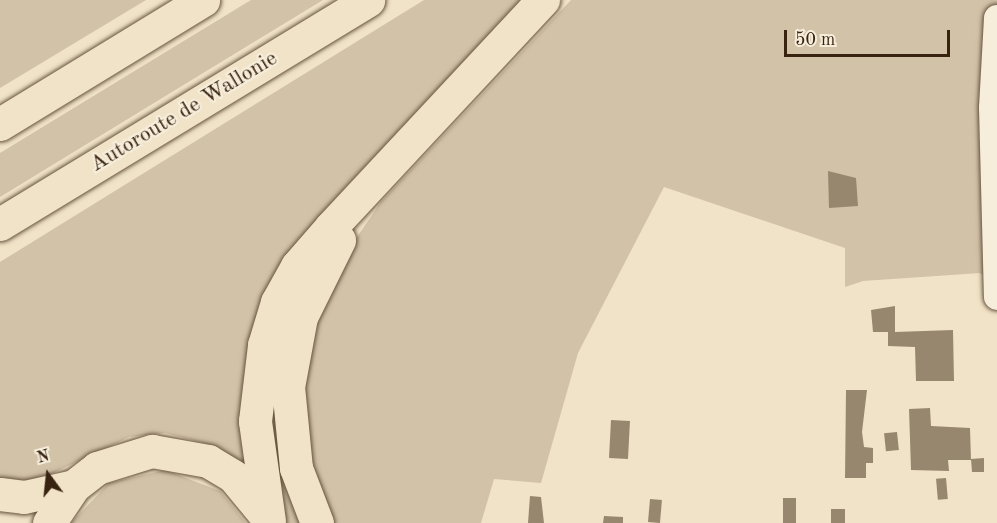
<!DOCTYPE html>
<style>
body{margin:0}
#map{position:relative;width:997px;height:523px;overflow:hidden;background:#f1e3c7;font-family:"Old Standard TT",serif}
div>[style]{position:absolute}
.green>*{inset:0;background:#d2c2a8}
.building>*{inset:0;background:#98876f;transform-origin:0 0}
.roads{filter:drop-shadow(0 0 2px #66533e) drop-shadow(0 0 2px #66533e)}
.street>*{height:26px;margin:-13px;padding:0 13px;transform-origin:13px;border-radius:13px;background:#f6eddb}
.highway>*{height:33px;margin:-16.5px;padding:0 16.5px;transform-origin:16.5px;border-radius:16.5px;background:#f1e3c7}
span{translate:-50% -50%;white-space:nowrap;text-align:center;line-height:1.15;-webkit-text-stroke:4.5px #f6eddb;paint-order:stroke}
.street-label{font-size:22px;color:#382310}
.north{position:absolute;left:18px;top:445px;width:60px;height:60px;-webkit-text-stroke:4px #f6eddb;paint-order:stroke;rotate:345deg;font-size:16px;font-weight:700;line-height:24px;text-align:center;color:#382310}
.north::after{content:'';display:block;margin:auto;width:21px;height:27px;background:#382310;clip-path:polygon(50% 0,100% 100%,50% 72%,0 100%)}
.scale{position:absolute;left:784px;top:30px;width:166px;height:27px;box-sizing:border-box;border:3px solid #382310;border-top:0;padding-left:8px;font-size:18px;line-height:21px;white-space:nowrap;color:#382310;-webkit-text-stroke:4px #f6eddb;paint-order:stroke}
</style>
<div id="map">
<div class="green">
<div style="clip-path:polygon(0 0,146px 0,0 88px)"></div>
<div style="clip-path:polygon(251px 0,323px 0,0 197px,0 153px)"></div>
<div style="clip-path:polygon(424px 0,525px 0,292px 253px,251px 472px,215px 446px,165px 433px,129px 437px,32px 483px,0 479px,0 262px)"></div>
<div style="clip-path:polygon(571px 0,997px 0,997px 297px,996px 283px,980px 273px,863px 281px,845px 287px,845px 248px,664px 187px,578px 353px,541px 483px,494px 479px,481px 523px,330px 523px,298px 416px,309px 328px,344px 256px,381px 202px)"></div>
<div style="clip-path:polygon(283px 360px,307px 523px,285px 523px,277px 500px,267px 427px)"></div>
<div style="clip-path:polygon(165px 470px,220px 491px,246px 523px,71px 523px,109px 483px)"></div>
</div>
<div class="building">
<div style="clip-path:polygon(828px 171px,856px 178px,858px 206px,829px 208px)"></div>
<div style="clip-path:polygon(895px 306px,895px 332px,953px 330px,954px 381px,916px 381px,915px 347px,888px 346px,888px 332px,873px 332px,871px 310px)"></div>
<div style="clip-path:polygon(846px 390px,867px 390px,862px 432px,864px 447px,873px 448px,873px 463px,866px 463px,866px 478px,845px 478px)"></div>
<div style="clip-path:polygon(930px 408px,931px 426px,970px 428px,971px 460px,948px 460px,949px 471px,911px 470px,909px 409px)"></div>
<div style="left:611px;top:420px;width:19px;height:38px;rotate:3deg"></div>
<div style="left:897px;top:432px;width:18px;height:13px;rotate:84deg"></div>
<div style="clip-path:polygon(984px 458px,984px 472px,972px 472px,971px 459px)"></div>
<div style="left:946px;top:478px;width:21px;height:10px;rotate:85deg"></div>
<div style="clip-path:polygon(530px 496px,541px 497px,544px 523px,528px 523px)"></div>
<div style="left:783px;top:498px;width:13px;height:25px"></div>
<div style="left:650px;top:499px;width:12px;height:23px;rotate:5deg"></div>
<div style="left:831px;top:509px;width:14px;height:14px"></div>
<div style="clip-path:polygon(604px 516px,623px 517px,623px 523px,603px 523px)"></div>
</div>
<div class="roads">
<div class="street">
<div style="left:997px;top:18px;width:90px;rotate:93.2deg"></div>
<div style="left:992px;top:108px;width:189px;rotate:88.5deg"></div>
</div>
<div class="highway">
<div style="left:0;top:124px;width:238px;rotate:-31.4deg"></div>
<div style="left:0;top:224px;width:431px;rotate:-31.3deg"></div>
<div style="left:0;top:494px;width:24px;rotate:7deg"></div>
<div style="left:24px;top:497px;width:51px;rotate:-12.4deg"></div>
<div style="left:269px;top:521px;width:101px;rotate:-98deg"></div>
<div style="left:255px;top:421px;width:77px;rotate:-83.2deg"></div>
<div style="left:264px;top:345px;width:45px;rotate:-73.2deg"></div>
<div style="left:277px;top:302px;width:41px;rotate:-60.9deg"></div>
<div style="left:297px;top:266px;width:52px;rotate:-48.9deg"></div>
<div style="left:331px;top:227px;width:311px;rotate:-47deg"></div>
<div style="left:49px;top:523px;width:45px;rotate:-56deg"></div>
<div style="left:74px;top:486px;width:29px;rotate:-38deg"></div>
<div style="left:97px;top:468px;width:58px;rotate:-17.2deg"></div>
<div style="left:152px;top:451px;width:57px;rotate:10.1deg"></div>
<div style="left:208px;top:461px;width:29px;rotate:31deg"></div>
<div style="left:233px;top:476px;width:52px;rotate:50.5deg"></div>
<div style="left:317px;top:523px;width:59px;rotate:-110.9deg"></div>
<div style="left:296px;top:468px;width:81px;rotate:-95.6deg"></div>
<div style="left:288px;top:387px;width:71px;rotate:-79.5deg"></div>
<div style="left:301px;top:317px;width:86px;rotate:-63.7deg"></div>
</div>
</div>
<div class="street-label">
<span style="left:184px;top:112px;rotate:-31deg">Autoroute de Wallonie</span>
</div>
<div class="north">N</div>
<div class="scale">50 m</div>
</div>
